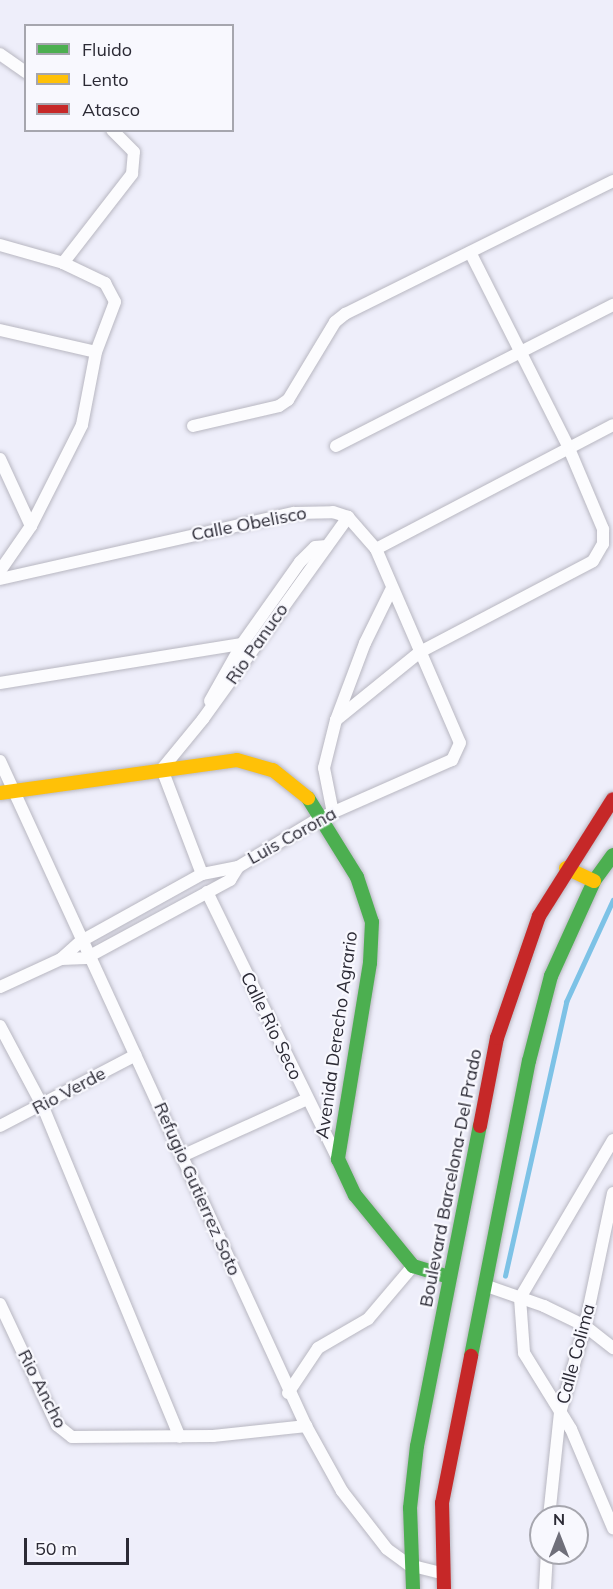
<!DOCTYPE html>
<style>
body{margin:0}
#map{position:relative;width:613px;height:1589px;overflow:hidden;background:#eeeefa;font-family:Mulish,sans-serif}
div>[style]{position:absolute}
.stream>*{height:4.5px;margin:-2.25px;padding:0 2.25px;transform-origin:2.25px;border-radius:2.25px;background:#7dc2e6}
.roads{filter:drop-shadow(0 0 2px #b8b7c1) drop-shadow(0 0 2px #b8b7c1)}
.street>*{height:12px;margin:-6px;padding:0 6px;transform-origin:6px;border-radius:6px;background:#fcfcfe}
.fast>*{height:14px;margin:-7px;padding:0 7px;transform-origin:7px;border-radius:7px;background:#4caf50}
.slow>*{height:14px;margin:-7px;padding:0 7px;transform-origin:7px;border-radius:7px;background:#ffc107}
.jam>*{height:14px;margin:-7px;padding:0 7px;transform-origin:7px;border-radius:7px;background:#c62828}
span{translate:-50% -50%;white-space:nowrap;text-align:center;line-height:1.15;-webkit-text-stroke:4.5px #f8f8fe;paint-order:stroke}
.street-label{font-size:18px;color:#2b2a35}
.legend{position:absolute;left:24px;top:24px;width:210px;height:108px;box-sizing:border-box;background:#f8f8fe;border:2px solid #a6a6ae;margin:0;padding:8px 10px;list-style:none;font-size:18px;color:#2b2a35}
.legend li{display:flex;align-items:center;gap:12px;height:30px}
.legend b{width:30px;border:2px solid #a6a6ae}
.north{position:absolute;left:529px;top:1505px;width:60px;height:60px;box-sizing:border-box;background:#f8f8fe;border:2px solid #a6a6ae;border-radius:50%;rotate:0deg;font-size:16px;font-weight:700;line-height:24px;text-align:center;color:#2b2a35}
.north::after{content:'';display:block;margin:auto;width:21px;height:27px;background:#6f6f7a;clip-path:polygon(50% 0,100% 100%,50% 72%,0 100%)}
.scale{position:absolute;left:24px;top:1538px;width:105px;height:27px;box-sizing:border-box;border:3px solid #2b2a35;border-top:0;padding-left:8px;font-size:18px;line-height:21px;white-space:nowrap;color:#2b2a35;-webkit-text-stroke:4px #f8f8fe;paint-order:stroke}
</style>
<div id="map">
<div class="stream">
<div style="left:505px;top:1276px;width:281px;rotate:-77.4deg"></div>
<div style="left:566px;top:1002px;width:112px;rotate:-65.3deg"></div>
</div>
<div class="roads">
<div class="street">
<div style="left:0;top:54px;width:32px;rotate:35deg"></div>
<div style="left:0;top:245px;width:66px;rotate:15.9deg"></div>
<div style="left:63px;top:263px;width:47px;rotate:25.5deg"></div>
<div style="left:105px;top:283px;width:21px;rotate:62deg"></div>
<div style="left:115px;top:302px;width:53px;rotate:110.8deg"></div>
<div style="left:96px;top:352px;width:74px;rotate:100.9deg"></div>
<div style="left:82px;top:425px;width:113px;rotate:116.8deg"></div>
<div style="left:31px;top:526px;width:55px;rotate:124.6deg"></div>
<div style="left:63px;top:263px;width:113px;rotate:-52.2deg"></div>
<div style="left:132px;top:174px;width:22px;rotate:-85deg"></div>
<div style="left:134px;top:152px;width:31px;rotate:-135deg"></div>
<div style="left:0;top:330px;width:98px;rotate:12.9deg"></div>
<div style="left:193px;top:426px;width:88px;rotate:-13.1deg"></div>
<div style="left:279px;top:406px;width:11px;rotate:-34deg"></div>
<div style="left:288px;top:400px;width:91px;rotate:-58.9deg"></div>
<div style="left:335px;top:322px;width:13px;rotate:-39deg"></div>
<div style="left:345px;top:314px;width:299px;rotate:-26.4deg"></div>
<div style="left:336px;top:446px;width:311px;rotate:-27deg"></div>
<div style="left:0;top:459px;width:74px;rotate:65.2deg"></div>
<div style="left:376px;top:549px;width:267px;rotate:-27.6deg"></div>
<div style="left:0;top:579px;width:301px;rotate:-12.7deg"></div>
<div style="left:294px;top:513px;width:39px;rotate:-1deg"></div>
<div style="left:333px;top:512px;width:16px;rotate:18deg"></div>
<div style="left:348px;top:517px;width:43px;rotate:48.8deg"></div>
<div style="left:376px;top:549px;width:211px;rotate:66.6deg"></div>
<div style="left:460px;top:743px;width:19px;rotate:115deg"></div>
<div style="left:452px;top:760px;width:146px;rotate:156.2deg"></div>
<div style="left:318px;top:819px;width:93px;rotate:149deg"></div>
<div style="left:238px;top:867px;width:37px;rotate:169deg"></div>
<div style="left:202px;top:874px;width:138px;rotate:151deg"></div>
<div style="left:81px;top:941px;width:27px;rotate:138deg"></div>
<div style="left:61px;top:959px;width:67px;rotate:155.3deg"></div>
<div style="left:0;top:683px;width:245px;rotate:-9.2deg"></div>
<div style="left:210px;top:701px;width:65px;rotate:-60.7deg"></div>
<div style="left:242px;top:644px;width:100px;rotate:-54.7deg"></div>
<div style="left:300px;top:562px;width:21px;rotate:-45deg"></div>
<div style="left:315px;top:547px;width:12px;rotate:-5deg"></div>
<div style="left:336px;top:720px;width:108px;rotate:-39deg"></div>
<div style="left:420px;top:652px;width:195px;rotate:-27.7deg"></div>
<div style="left:593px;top:561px;width:20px;rotate:-60deg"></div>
<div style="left:603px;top:544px;width:15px;rotate:-90deg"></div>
<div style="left:603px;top:529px;width:90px;rotate:-112.9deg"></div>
<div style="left:568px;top:446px;width:217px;rotate:-116.8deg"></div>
<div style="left:0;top:761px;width:732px;rotate:65.29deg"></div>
<div style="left:306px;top:1426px;width:74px;rotate:61deg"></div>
<div style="left:342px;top:1491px;width:73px;rotate:52.2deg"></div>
<div style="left:387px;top:1549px;width:27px;rotate:36deg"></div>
<div style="left:409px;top:1565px;width:34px;rotate:14deg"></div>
<div style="left:333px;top:813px;width:46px;rotate:-101.3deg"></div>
<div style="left:324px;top:768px;width:49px;rotate:-76deg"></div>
<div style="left:336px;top:720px;width:82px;rotate:-69.4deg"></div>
<div style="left:365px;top:643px;width:59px;rotate:-63.9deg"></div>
<div style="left:202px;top:874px;width:112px;rotate:-110.9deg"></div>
<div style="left:162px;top:769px;width:65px;rotate:-50.6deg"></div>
<div style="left:203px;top:719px;width:249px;rotate:-54.3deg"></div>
<div style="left:207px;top:892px;width:297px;rotate:63.9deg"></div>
<div style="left:61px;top:959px;width:25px;rotate:-2deg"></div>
<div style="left:86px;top:958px;width:164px;rotate:-28.4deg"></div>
<div style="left:230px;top:880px;width:15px;rotate:-58deg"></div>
<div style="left:0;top:1026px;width:92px;rotate:62deg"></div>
<div style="left:43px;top:1107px;width:357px;rotate:67.5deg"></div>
<div style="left:0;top:1126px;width:153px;rotate:-27.6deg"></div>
<div style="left:613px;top:1140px;width:183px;rotate:120.5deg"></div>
<div style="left:520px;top:1298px;width:55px;rotate:85.8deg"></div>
<div style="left:524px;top:1353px;width:89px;rotate:58.3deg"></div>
<div style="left:571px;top:1429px;width:108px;rotate:67deg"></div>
<div style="left:182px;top:1156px;width:137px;rotate:-24.5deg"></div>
<div style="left:484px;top:1285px;width:64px;rotate:19.3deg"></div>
<div style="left:544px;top:1306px;width:46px;rotate:26deg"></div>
<div style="left:585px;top:1326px;width:36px;rotate:38deg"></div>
<div style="left:0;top:1304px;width:134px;rotate:64.8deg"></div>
<div style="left:57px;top:1425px;width:19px;rotate:39deg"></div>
<div style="left:72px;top:1437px;width:141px;rotate:-0.4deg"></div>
<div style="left:213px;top:1436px;width:94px;rotate:-6.1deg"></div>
<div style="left:288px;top:1393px;width:54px;rotate:-56.3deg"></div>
<div style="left:318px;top:1348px;width:58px;rotate:-30.1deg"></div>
<div style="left:368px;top:1319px;width:70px;rotate:-49.7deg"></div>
<div style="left:549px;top:1517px;width:105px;rotate:-84deg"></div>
<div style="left:560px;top:1413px;width:91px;rotate:-74deg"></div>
<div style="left:585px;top:1326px;width:136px;rotate:-78.1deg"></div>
<div style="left:545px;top:1589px;width:36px;rotate:-87deg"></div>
</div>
<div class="fast">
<div style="left:308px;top:798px;width:93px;rotate:58.2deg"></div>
<div style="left:357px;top:877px;width:47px;rotate:71.6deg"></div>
<div style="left:372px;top:922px;width:41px;rotate:92.8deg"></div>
<div style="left:370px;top:963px;width:199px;rotate:99.3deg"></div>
<div style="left:338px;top:1159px;width:40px;rotate:65deg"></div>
<div style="left:355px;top:1195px;width:92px;rotate:50.8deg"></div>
<div style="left:413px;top:1266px;width:38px;rotate:17deg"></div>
<div style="left:471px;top:1356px;width:301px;rotate:-78.9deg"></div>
<div style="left:529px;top:1061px;width:88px;rotate:-75.5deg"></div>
<div style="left:551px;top:976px;width:104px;rotate:-65.6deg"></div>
<div style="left:594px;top:881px;width:32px;rotate:-54deg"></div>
<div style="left:413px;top:1589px;width:81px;rotate:-92.1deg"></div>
<div style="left:410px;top:1508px;width:62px;rotate:-83.6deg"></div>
<div style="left:417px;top:1446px;width:326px;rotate:-78.9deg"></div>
</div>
<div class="slow">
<div style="left:0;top:793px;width:239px;rotate:-7.9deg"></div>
<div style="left:237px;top:760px;width:37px;rotate:16deg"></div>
<div style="left:273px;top:770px;width:45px;rotate:38.7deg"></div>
<div style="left:566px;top:868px;width:31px;rotate:25deg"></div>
</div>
<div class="jam">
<div style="left:480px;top:1126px;width:90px;rotate:-79.1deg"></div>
<div style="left:497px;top:1038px;width:129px;rotate:-71deg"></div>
<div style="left:539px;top:916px;width:138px;rotate:-57.7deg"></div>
<div style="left:444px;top:1589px;width:86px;rotate:-91.3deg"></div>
<div style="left:442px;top:1503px;width:150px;rotate:-78.8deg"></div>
</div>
</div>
<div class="street-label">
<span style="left:249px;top:524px;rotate:-11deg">Calle Obelisco</span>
<span style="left:257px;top:644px;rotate:-55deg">Rio Panuco</span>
<span style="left:292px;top:836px;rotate:-29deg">Luis Corona</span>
<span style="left:271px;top:1026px;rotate:64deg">Calle Rio Seco</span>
<span style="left:337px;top:1035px;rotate:-82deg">Avenida Derecho Agrario</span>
<span style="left:69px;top:1091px;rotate:-28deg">Rio Verde</span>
<span style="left:451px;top:1178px;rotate:-79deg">Boulevard Barcelona-Del Prado</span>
<span style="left:197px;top:1189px;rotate:66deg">Refugio Gutierrez Soto</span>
<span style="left:576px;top:1354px;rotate:-75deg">Calle Colima</span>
<span style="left:42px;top:1389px;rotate:63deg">Rio Ancho</span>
</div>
<ul class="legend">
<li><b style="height:8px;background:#4caf50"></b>Fluido</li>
<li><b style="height:8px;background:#ffc107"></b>Lento</li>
<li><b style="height:8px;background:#c62828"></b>Atasco</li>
</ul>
<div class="north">N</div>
<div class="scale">50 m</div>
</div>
